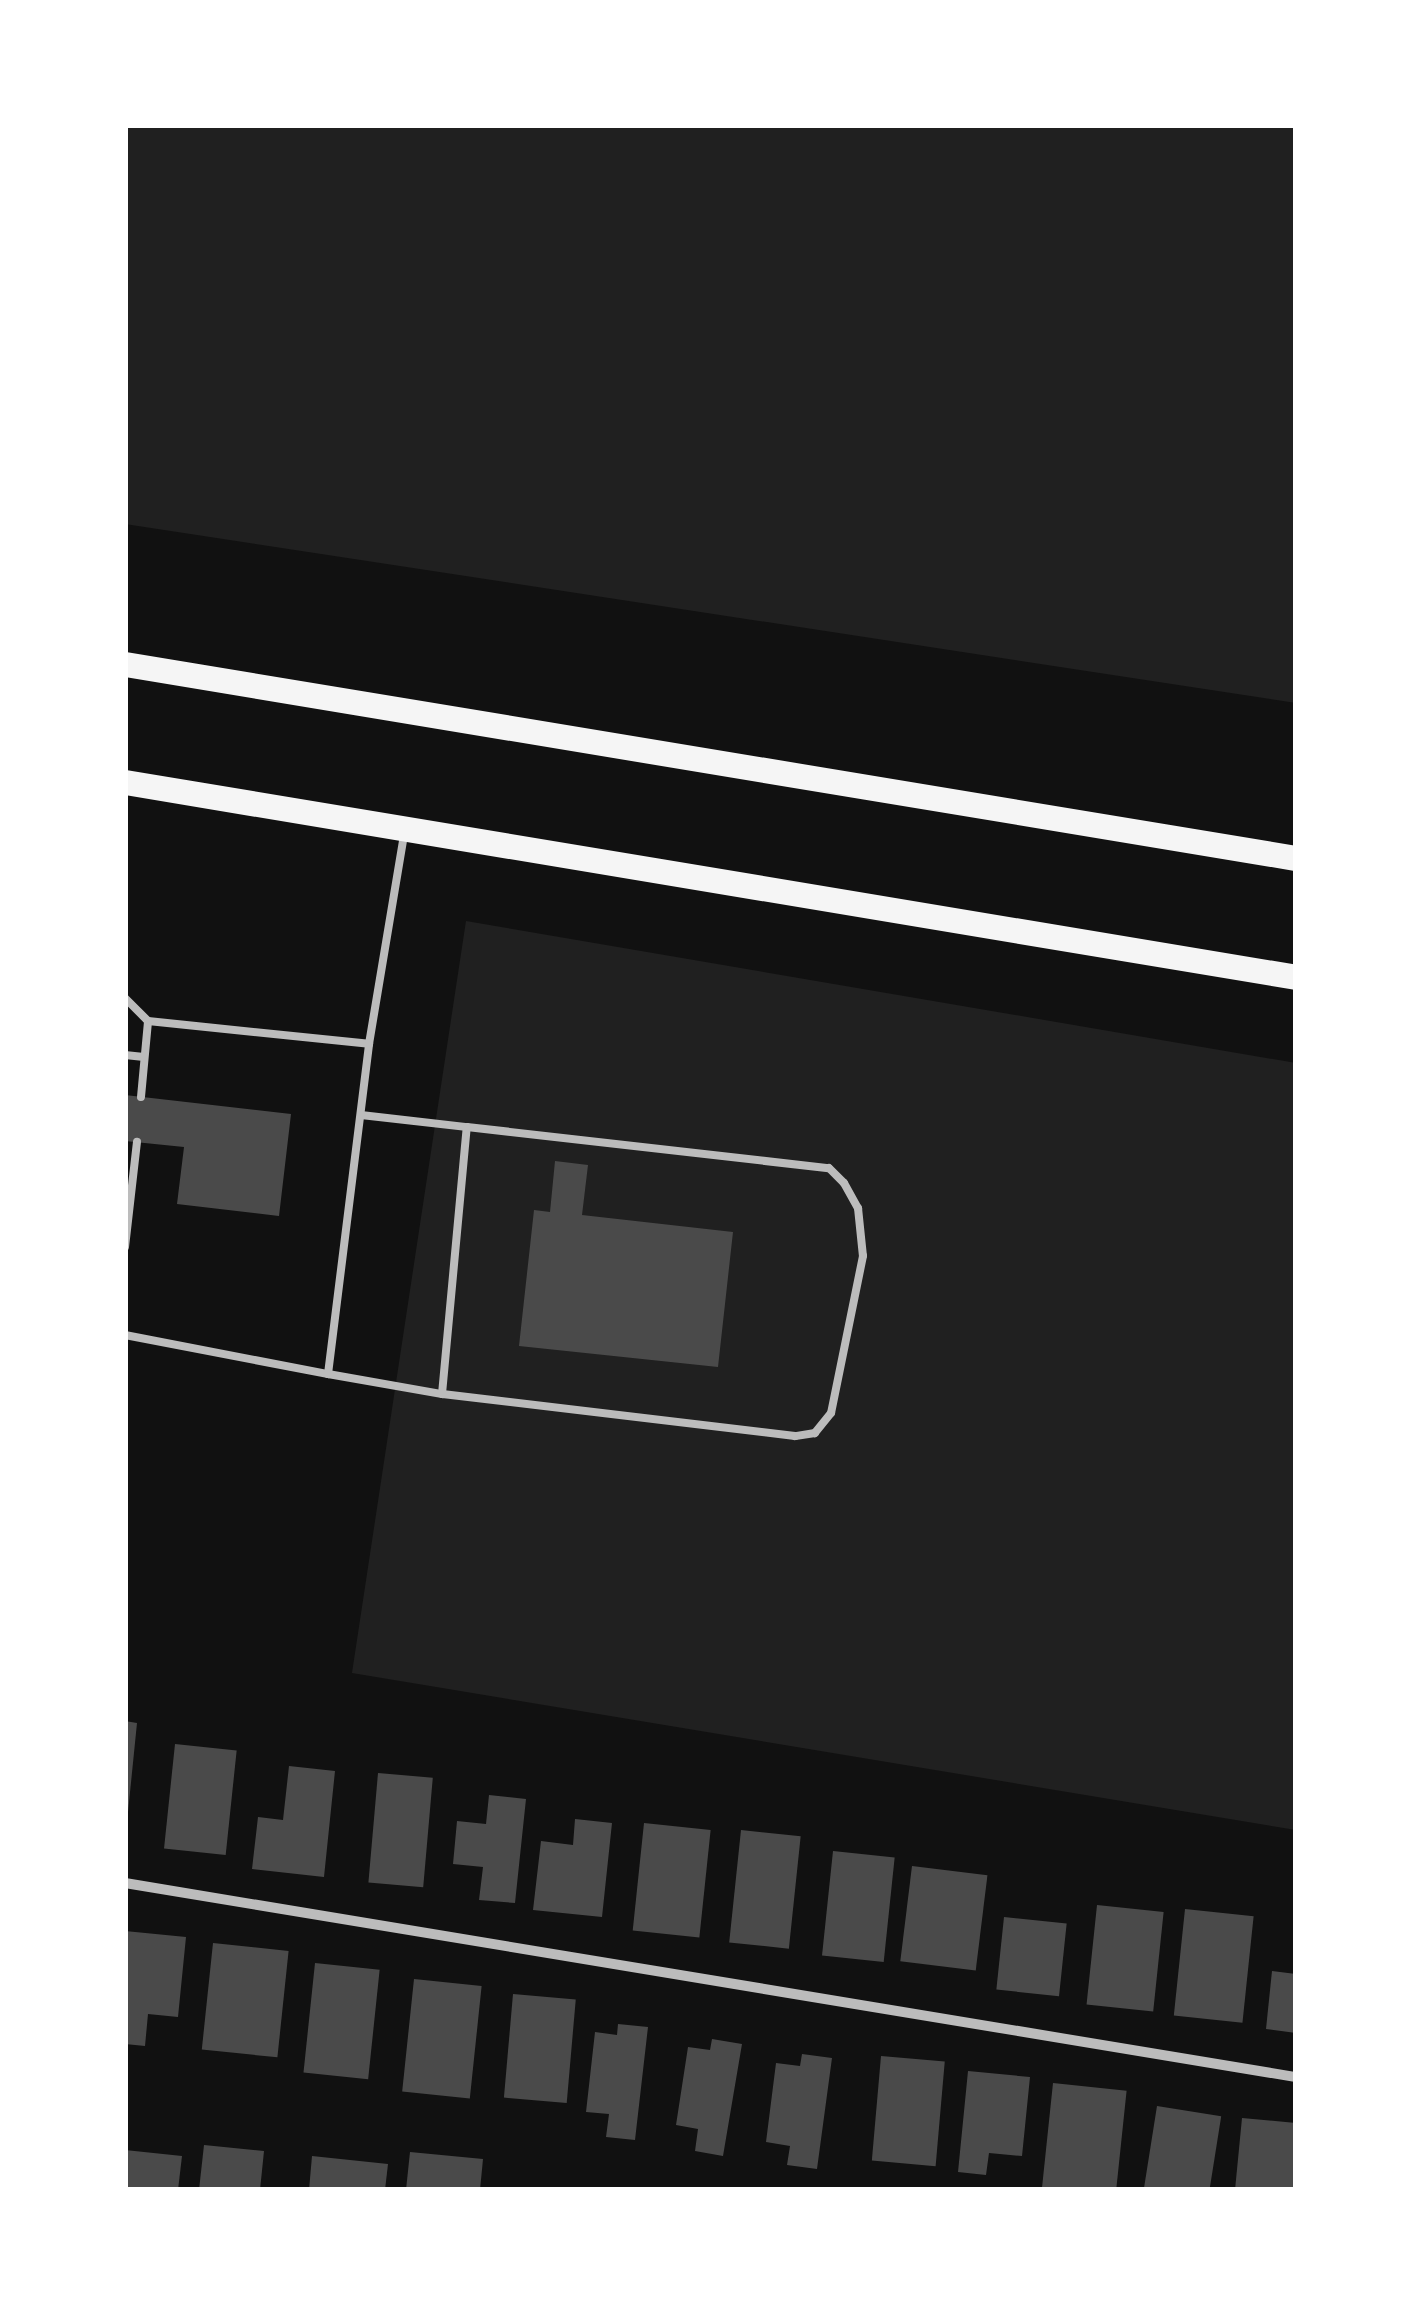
<!DOCTYPE html>
<style>
body{margin:0}
#map{position:relative;width:1421px;height:2315px;overflow:hidden;background:#111;font-family:"Zilla Slab",serif}
div>[style]{position:absolute}
.green>*{inset:0;background:#202020}
.building>*{inset:0;background:#4a4a4a;transform-origin:0 0}
.service>*{height:8px;margin:-4px;padding:0 4px;transform-origin:4px;border-radius:4px;background:#bcbcbc}
.minor>*{height:10px;margin:-5px;padding:0 5px;transform-origin:5px;border-radius:5px;background:#bcbcbc}
.primary>*{height:25px;margin:-12.5px;padding:0 12.5px;transform-origin:12.5px;border-radius:12.5px;background:#f5f5f5}
span{translate:-50% -50%;white-space:nowrap;text-align:center;line-height:1.15;-webkit-text-stroke:10px #fff;paint-order:stroke}
.frame{position:absolute;inset:0;border:128px solid #fff;pointer-events:none}
</style>
<div id="map">
<div class="green">
<div style="clip-path:polygon(125px 125px,1296px 125px,1296px 703px,125px 524px)"></div>
<div style="clip-path:polygon(466px 921px,1296px 1063px,1296px 1830px,352px 1673px)"></div>
</div>
<div class="building">
<div style="clip-path:polygon(125px 1095px,291px 1114px,279px 1216px,177px 1204px,184px 1147px,125px 1141px)"></div>
<div style="clip-path:polygon(555px 1161px,588px 1165px,582px 1215px,733px 1232px,718px 1367px,519px 1346px,534px 1210px,550px 1212px)"></div>
<div style="clip-path:polygon(125px 1721px,137px 1723px,128px 1812px,125px 1812px)"></div>
<div style="left:175px;top:1744px;width:62px;height:105px;rotate:6deg"></div>
<div style="clip-path:polygon(289px 1766px,335px 1771px,324px 1877px,252px 1869px,258px 1817px,283px 1820px)"></div>
<div style="left:378px;top:1773px;width:55px;height:110px;rotate:5deg"></div>
<div style="clip-path:polygon(489px 1795px,526px 1799px,515px 1903px,479px 1900px,483px 1867px,453px 1864px,457px 1821px,486px 1824px)"></div>
<div style="clip-path:polygon(575px 1819px,612px 1823px,602px 1917px,533px 1910px,541px 1841px,573px 1845px)"></div>
<div style="left:644px;top:1823px;width:67px;height:108px;rotate:6deg"></div>
<div style="left:741px;top:1830px;width:60px;height:113px;rotate:6deg"></div>
<div style="left:833px;top:1851px;width:62px;height:105px;rotate:6deg"></div>
<div style="left:912px;top:1866px;width:76px;height:96px;rotate:7deg"></div>
<div style="left:1097px;top:1905px;width:67px;height:100px;rotate:6deg"></div>
<div style="left:1185px;top:1909px;width:69px;height:107px;rotate:6deg"></div>
<div style="left:1004px;top:1917px;width:63px;height:73px;rotate:6deg"></div>
<div style="clip-path:polygon(125px 1931px,186px 1937px,178px 2017px,148px 2014px,145px 2046px,125px 2044px)"></div>
<div style="left:213px;top:1943px;width:76px;height:107px;rotate:6deg"></div>
<div style="left:315px;top:1963px;width:65px;height:110px;rotate:6deg"></div>
<div style="clip-path:polygon(1272px 1971px,1296px 1974px,1296px 2033px,1266px 2029px)"></div>
<div style="left:414px;top:1979px;width:68px;height:113px;rotate:6deg"></div>
<div style="left:513px;top:1994px;width:63px;height:104px;rotate:5deg"></div>
<div style="clip-path:polygon(618px 2024px,648px 2027px,635px 2140px,606px 2137px,609px 2114px,586px 2112px,595px 2032px,617px 2035px)"></div>
<div style="clip-path:polygon(712px 2039px,742px 2044px,723px 2156px,695px 2151px,698px 2129px,676px 2125px,688px 2047px,710px 2050px)"></div>
<div style="clip-path:polygon(802px 2054px,832px 2058px,817px 2169px,787px 2165px,790px 2146px,766px 2142px,776px 2063px,800px 2066px)"></div>
<div style="left:881px;top:2056px;width:64px;height:105px;rotate:5deg"></div>
<div style="clip-path:polygon(968px 2071px,1030px 2077px,1022px 2156px,989px 2153px,986px 2175px,958px 2172px)"></div>
<div style="left:1053px;top:2083px;width:74px;height:108px;rotate:6deg"></div>
<div style="left:1157px;top:2106px;width:65px;height:85px;rotate:9deg"></div>
<div style="clip-path:polygon(1242px 2118px,1296px 2123px,1296px 2190px,1235px 2190px)"></div>
<div style="clip-path:polygon(204px 2145px,264px 2151px,260px 2190px,199px 2190px)"></div>
<div style="clip-path:polygon(125px 2150px,182px 2156px,178px 2190px,125px 2190px)"></div>
<div style="clip-path:polygon(410px 2152px,483px 2159px,480px 2190px,406px 2190px)"></div>
<div style="clip-path:polygon(312px 2156px,388px 2164px,385px 2190px,309px 2190px)"></div>
</div>
<div class="service">
<div style="left:125px;top:998px;width:33px;rotate:45deg"></div>
<div style="left:148px;top:1021px;width:222px;rotate:5.9deg"></div>
<div style="left:125px;top:1055px;width:19px;rotate:6deg"></div>
<div style="left:141px;top:1097px;width:76px;rotate:-84.7deg"></div>
<div style="left:361px;top:1115px;width:107px;rotate:6.5deg"></div>
<div style="left:467px;top:1127px;width:364px;rotate:6.5deg"></div>
<div style="left:829px;top:1168px;width:21px;rotate:45deg"></div>
<div style="left:844px;top:1183px;width:29px;rotate:61deg"></div>
<div style="left:858px;top:1208px;width:48px;rotate:84.1deg"></div>
<div style="left:863px;top:1256px;width:160px;rotate:101.5deg"></div>
<div style="left:831px;top:1413px;width:26px;rotate:129deg"></div>
<div style="left:815px;top:1433px;width:20px;rotate:171deg"></div>
<div style="left:795px;top:1436px;width:355px;rotate:-173.2deg"></div>
<div style="left:442px;top:1394px;width:268px;rotate:-84.7deg"></div>
<div style="left:125px;top:1247px;width:106px;rotate:-83.5deg"></div>
<div style="left:125px;top:1335px;width:207px;rotate:10.9deg"></div>
<div style="left:328px;top:1374px;width:333px;rotate:-82.9deg"></div>
<div style="left:369px;top:1044px;width:212px;rotate:-80.5deg"></div>
<div style="left:328px;top:1374px;width:116px;rotate:10deg"></div>
</div>
<div class="minor">
<div style="left:125px;top:1883px;width:1187px;rotate:9.41deg"></div>
</div>
<div class="primary">
<div style="left:125px;top:664px;width:1187px;rotate:9.41deg"></div>
<div style="left:125px;top:782px;width:1187px;rotate:9.45deg"></div>
</div>
<div class="frame"></div>
</div>
